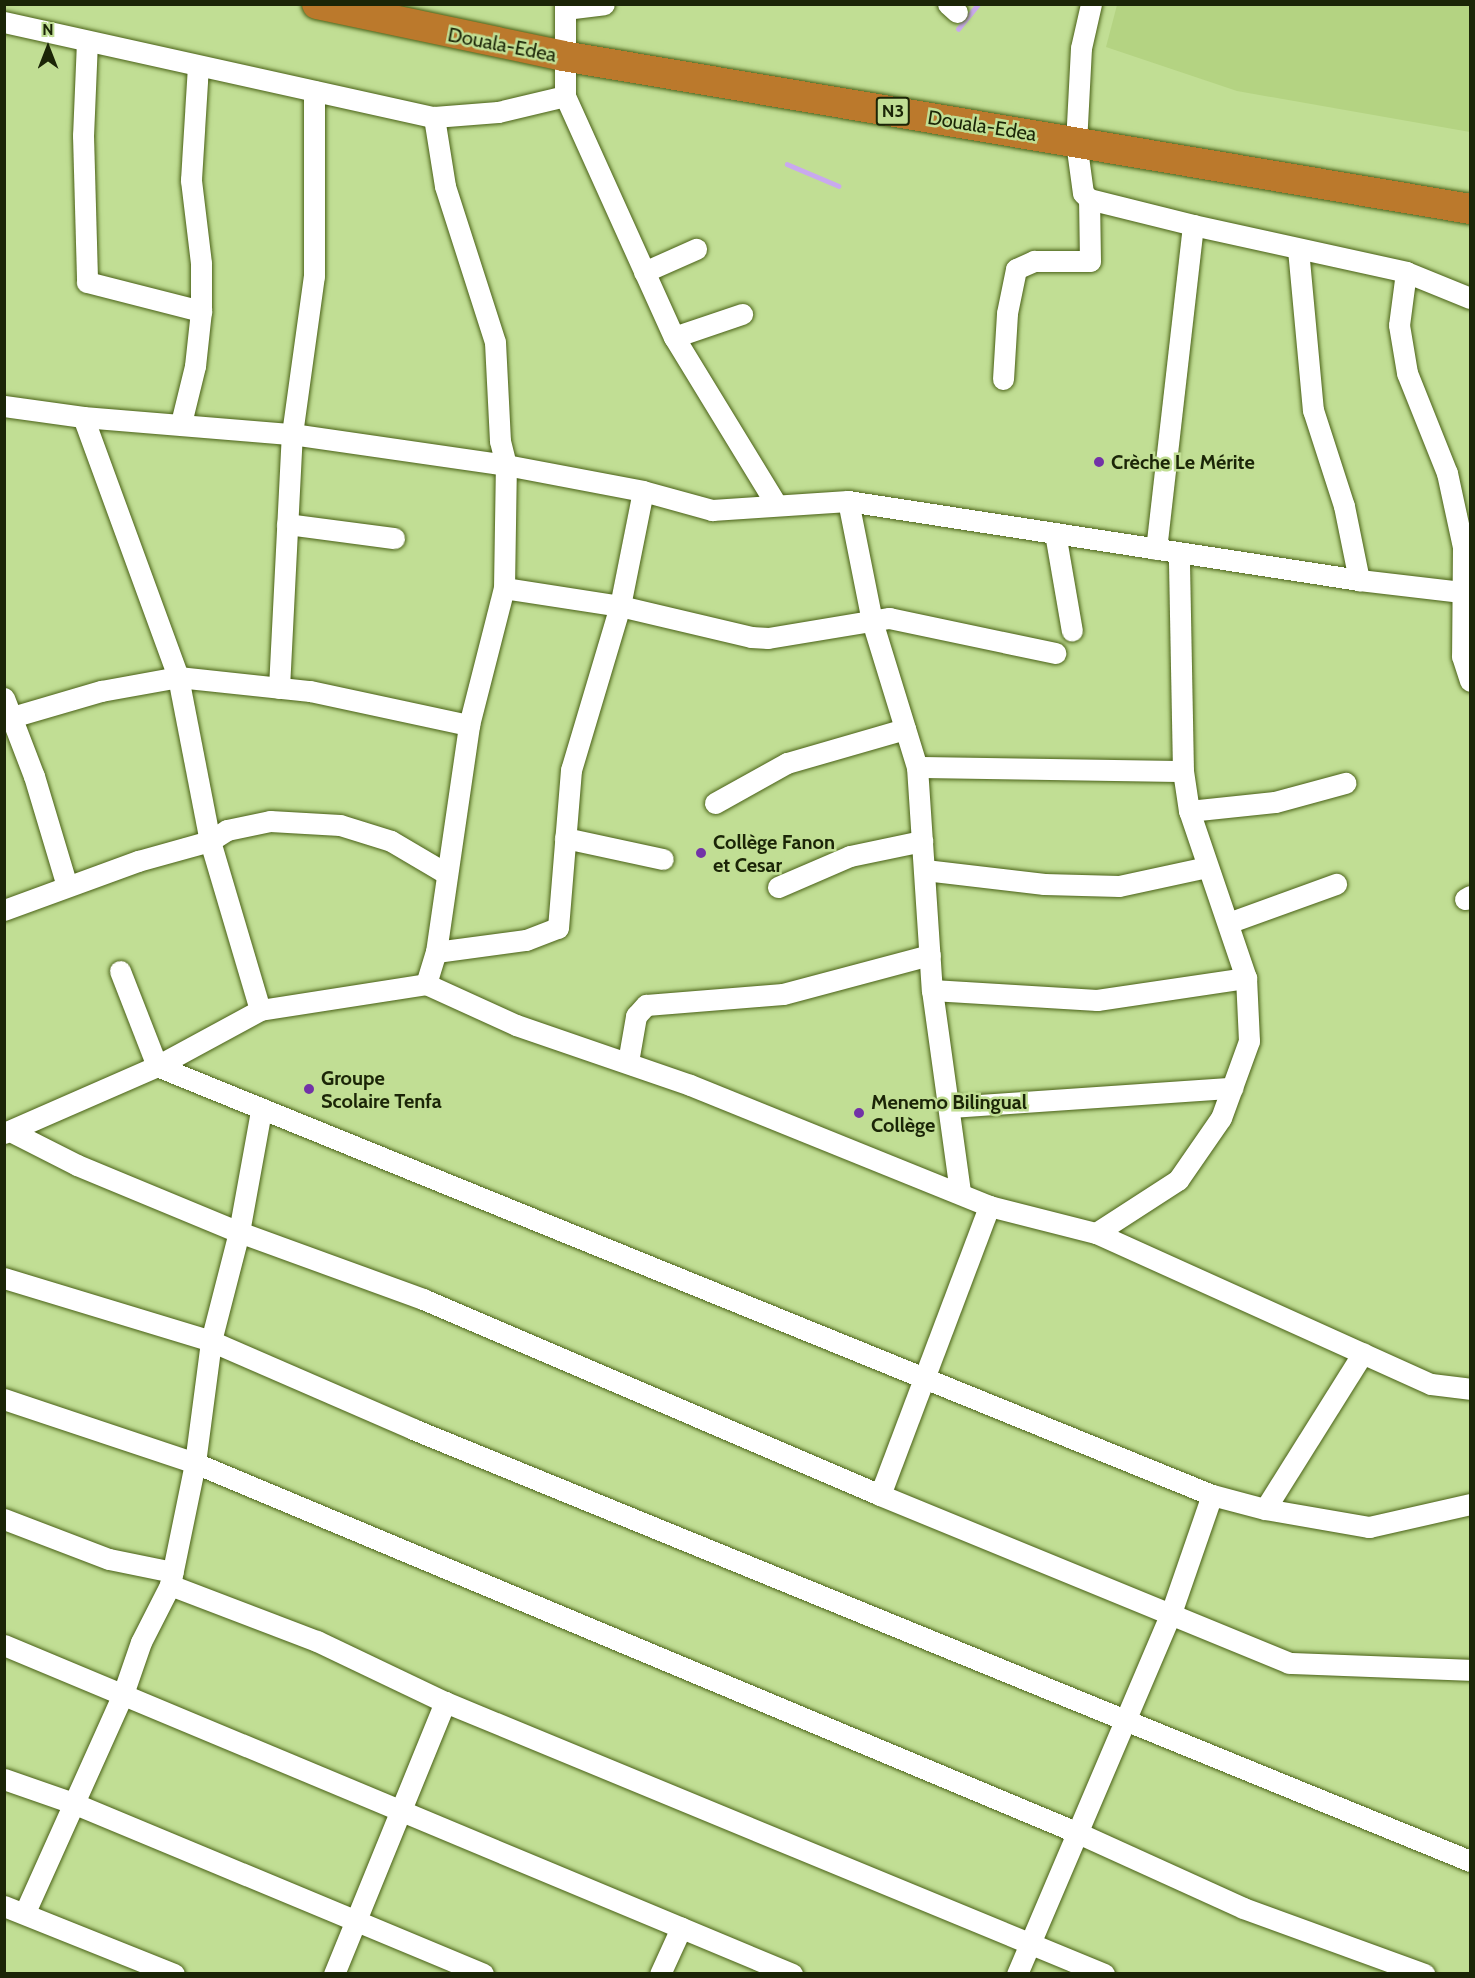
<!DOCTYPE html>
<meta charset="utf-8">
<style>
body{margin:0}
#map{position:relative;width:1475px;height:1978px;overflow:hidden;background:#c1de94;font-family:Cabin,sans-serif}
div>[style]{position:absolute}
.built>*{inset:0;background:#b4d382}
.stream>*{height:4.5px;margin:-2.25px;padding:0 2.25px;transform-origin:2.25px;border-radius:2.25px;background:#c9a9ee}
.roads{filter:drop-shadow(0 0 2px #4a6117) drop-shadow(0 0 2px #4a6117)}
.minor>*{height:21px;margin:-10.5px;padding:0 10.5px;transform-origin:10.5px;border-radius:10.5px;background:#fff}
.highway>*{height:30px;margin:-15px;padding:0 15px;transform-origin:15px;border-radius:15px;background:#bb792c}
.dots>*{width:16px;height:16px;translate:-50% -50%;box-sizing:border-box;border:3px solid #c1de94;border-radius:50%}
span{translate:-50% -50%;white-space:nowrap;text-align:center;line-height:1.15;-webkit-text-stroke:5px #c1de94;paint-order:stroke}
.shield-label span{padding:2px 4px;background:#c1de94;border:2px solid;border-radius:4px;-webkit-text-stroke-width:0}
.shield-label{font-size:18px;color:#1b2507;font-weight:700}
.street-label{font-size:20px;color:#1b2507}
.poi-label{font-size:20px;color:#1b2507;font-weight:700}
.left{translate:0 -50%;text-align:left}
.frame{position:absolute;inset:0;border:6px solid #1b2507;pointer-events:none}
.north{position:absolute;left:18px;top:18px;width:60px;height:60px;-webkit-text-stroke:4px #c1de94;paint-order:stroke;rotate:0deg;font-size:16px;font-weight:700;line-height:24px;text-align:center;color:#1b2507}
.north::after{content:'';display:block;margin:auto;width:21px;height:27px;background:#1b2507;clip-path:polygon(50% 0,100% 100%,50% 72%,0 100%)}
</style>
<div id="map">
<div class="built">
<div style="clip-path:polygon(1117px 5px,1470px 5px,1470px 132px,1237px 91px,1106px 47px)"></div>
</div>
<div class="stream">
<div style="left:958px;top:29px;width:32px;rotate:-51deg"></div>
<div style="left:787px;top:164px;width:56px;rotate:22.9deg"></div>
</div>
<div class="roads">
<div class="minor">
<div style="left:565px;top:4px;width:92px;rotate:90deg"></div>
<div style="left:565px;top:96px;width:265px;rotate:65.7deg"></div>
<div style="left:674px;top:337px;width:196px;rotate:58.6deg"></div>
<div style="left:948px;top:4px;width:12px;rotate:42deg"></div>
<div style="left:1091px;top:4px;width:45px;rotate:102.8deg"></div>
<div style="left:1081px;top:48px;width:94px;rotate:93deg"></div>
<div style="left:1076px;top:142px;width:51px;rotate:82.2deg"></div>
<div style="left:1083px;top:193px;width:8px;rotate:45deg"></div>
<div style="left:1089px;top:199px;width:107px;rotate:14deg"></div>
<div style="left:1193px;top:225px;width:326px;rotate:96.5deg"></div>
<div style="left:565px;top:9px;width:39px;rotate:-7deg"></div>
<div style="left:4px;top:22px;width:440px;rotate:12.5deg"></div>
<div style="left:434px;top:117px;width:64px;rotate:-4.5deg"></div>
<div style="left:498px;top:112px;width:69px;rotate:-13.4deg"></div>
<div style="left:87px;top:41px;width:94px;rotate:92.4deg"></div>
<div style="left:83px;top:135px;width:147px;rotate:88.4deg"></div>
<div style="left:87px;top:282px;width:118px;rotate:14.3deg"></div>
<div style="left:1193px;top:225px;width:218px;rotate:12.4deg"></div>
<div style="left:1406px;top:272px;width:69px;rotate:22.1deg"></div>
<div style="left:1298px;top:249px;width:162px;rotate:84.7deg"></div>
<div style="left:1313px;top:410px;width:101px;rotate:72.1deg"></div>
<div style="left:1344px;top:506px;width:76px;rotate:78.5deg"></div>
<div style="left:644px;top:272px;width:57px;rotate:-23.9deg"></div>
<div style="left:1406px;top:272px;width:53px;rotate:97.5deg"></div>
<div style="left:1399px;top:325px;width:49px;rotate:80.5deg"></div>
<div style="left:1407px;top:373px;width:108px;rotate:68.2deg"></div>
<div style="left:1447px;top:473px;width:76px;rotate:77.8deg"></div>
<div style="left:1463px;top:547px;width:109px;rotate:90.5deg"></div>
<div style="left:1462px;top:656px;width:26px;rotate:72deg"></div>
<div style="left:674px;top:337px;width:72px;rotate:-18.7deg"></div>
<div style="left:1003px;top:379px;width:66px;rotate:-86.5deg"></div>
<div style="left:1007px;top:313px;width:45px;rotate:-78.4deg"></div>
<div style="left:1016px;top:269px;width:20px;rotate:-24deg"></div>
<div style="left:1034px;top:261px;width:56px"></div>
<div style="left:1090px;top:261px;width:62px;rotate:-90.9deg"></div>
<div style="left:4px;top:406px;width:80px;rotate:7.9deg"></div>
<div style="left:83px;top:417px;width:210px;rotate:4.7deg"></div>
<div style="left:292px;top:434px;width:216px;rotate:8.2deg"></div>
<div style="left:506px;top:465px;width:139px;rotate:10.7deg"></div>
<div style="left:643px;top:491px;width:72px;rotate:15.4deg"></div>
<div style="left:712px;top:510px;width:136px;rotate:-3.8deg"></div>
<div style="left:848px;top:501px;width:517px;rotate:8.79deg"></div>
<div style="left:1359px;top:580px;width:112px;rotate:6.7deg"></div>
<div style="left:83px;top:417px;width:277px;rotate:69.9deg"></div>
<div style="left:178px;top:677px;width:167px;rotate:79deg"></div>
<div style="left:210px;top:841px;width:176px;rotate:73.5deg"></div>
<div style="left:181px;top:423px;width:59px;rotate:-76.2deg"></div>
<div style="left:195px;top:366px;width:55px;rotate:-83.8deg"></div>
<div style="left:201px;top:311px;width:48px;rotate:-90deg"></div>
<div style="left:201px;top:263px;width:84px;rotate:-96.9deg"></div>
<div style="left:191px;top:180px;width:114px;rotate:-86.5deg"></div>
<div style="left:848px;top:501px;width:122px;rotate:78.7deg"></div>
<div style="left:872px;top:621px;width:153px;rotate:72.9deg"></div>
<div style="left:917px;top:767px;width:224px;rotate:86.2deg"></div>
<div style="left:932px;top:990px;width:205px;rotate:82.1deg"></div>
<div style="left:287px;top:524px;width:108px;rotate:7.5deg"></div>
<div style="left:1055px;top:533px;width:99px;rotate:80.2deg"></div>
<div style="left:504px;top:588px;width:117px;rotate:8.8deg"></div>
<div style="left:620px;top:606px;width:135px;rotate:13.3deg"></div>
<div style="left:751px;top:637px;width:17px;rotate:3deg"></div>
<div style="left:768px;top:638px;width:123px;rotate:-9.4deg"></div>
<div style="left:889px;top:618px;width:170px;rotate:11.9deg"></div>
<div style="left:279px;top:688px;width:254px;rotate:-87.1deg"></div>
<div style="left:292px;top:434px;width:160px;rotate:-82.1deg"></div>
<div style="left:314px;top:276px;width:185px;rotate:-90deg"></div>
<div style="left:4px;top:698px;width:84px;rotate:69deg"></div>
<div style="left:34px;top:776px;width:115px;rotate:73.3deg"></div>
<div style="left:12px;top:717px;width:93px;rotate:-16.3deg"></div>
<div style="left:101px;top:691px;width:78px;rotate:-10.3deg"></div>
<div style="left:178px;top:677px;width:133px;rotate:6.1deg"></div>
<div style="left:310px;top:691px;width:163px;rotate:12.1deg"></div>
<div style="left:917px;top:767px;width:266px;rotate:0.9deg"></div>
<div style="left:715px;top:803px;width:82px;rotate:-29.1deg"></div>
<div style="left:787px;top:763px;width:123px;rotate:-16.1deg"></div>
<div style="left:1189px;top:811px;width:86px;rotate:-6deg"></div>
<div style="left:1275px;top:802px;width:73px;rotate:-15.2deg"></div>
<div style="left:565px;top:838px;width:100px;rotate:12.1deg"></div>
<div style="left:925px;top:870px;width:120px;rotate:6.7deg"></div>
<div style="left:1044px;top:884px;width:75px;rotate:1.5deg"></div>
<div style="left:1119px;top:886px;width:90px;rotate:-12.2deg"></div>
<div style="left:778px;top:887px;width:78px;rotate:-23.3deg"></div>
<div style="left:850px;top:856px;width:74px;rotate:-11.8deg"></div>
<div style="left:1465px;top:899px;width:6px;rotate:-31deg"></div>
<div style="left:4px;top:910px;width:143px;rotate:-20.1deg"></div>
<div style="left:138px;top:861px;width:75px;rotate:-15.5deg"></div>
<div style="left:210px;top:841px;width:20px;rotate:-33deg"></div>
<div style="left:227px;top:830px;width:44px;rotate:-11.8deg"></div>
<div style="left:270px;top:821px;width:70px;rotate:3.3deg"></div>
<div style="left:340px;top:825px;width:53px;rotate:17.4deg"></div>
<div style="left:391px;top:841px;width:65px;rotate:30.5deg"></div>
<div style="left:1228px;top:923px;width:115px;rotate:-19.9deg"></div>
<div style="left:436px;top:952px;width:91px;rotate:-7.6deg"></div>
<div style="left:526px;top:940px;width:34px;rotate:-21deg"></div>
<div style="left:558px;top:928px;width:159px;rotate:-85.3deg"></div>
<div style="left:571px;top:770px;width:171px;rotate:-73.4deg"></div>
<div style="left:620px;top:606px;width:117px;rotate:-78.7deg"></div>
<div style="left:120px;top:971px;width:102px;rotate:68.7deg"></div>
<div style="left:157px;top:1066px;width:1139px;rotate:22.13deg"></div>
<div style="left:1212px;top:1495px;width:55px;rotate:14.8deg"></div>
<div style="left:1265px;top:1509px;width:106px;rotate:9.8deg"></div>
<div style="left:1369px;top:1527px;width:104px;rotate:-12.8deg"></div>
<div style="left:426px;top:984px;width:99px;rotate:24.5deg"></div>
<div style="left:516px;top:1025px;width:184px;rotate:19deg"></div>
<div style="left:690px;top:1085px;width:323px;rotate:22deg"></div>
<div style="left:989px;top:1206px;width:110px;rotate:14.2deg"></div>
<div style="left:1096px;top:1233px;width:367px;rotate:24.3deg"></div>
<div style="left:1431px;top:1384px;width:39px;rotate:7deg"></div>
<div style="left:932px;top:990px;width:165px;rotate:3.5deg"></div>
<div style="left:1097px;top:1000px;width:151px;rotate:-8.4deg"></div>
<div style="left:628px;top:1062px;width:47px;rotate:-80.1deg"></div>
<div style="left:636px;top:1016px;width:15px;rotate:-48deg"></div>
<div style="left:646px;top:1005px;width:137px;rotate:-4.6deg"></div>
<div style="left:783px;top:994px;width:152px;rotate:-14.9deg"></div>
<div style="left:950px;top:1107px;width:283px;rotate:-3.9deg"></div>
<div style="left:10px;top:1131px;width:75px;rotate:26.9deg"></div>
<div style="left:77px;top:1165px;width:175px;rotate:22.5deg"></div>
<div style="left:239px;top:1232px;width:196px;rotate:20deg"></div>
<div style="left:423px;top:1299px;width:497px;rotate:23.2deg"></div>
<div style="left:880px;top:1495px;width:442px;rotate:22.3deg"></div>
<div style="left:1289px;top:1663px;width:181px;rotate:2.2deg"></div>
<div style="left:4px;top:1133px;width:167px;rotate:-23.6deg"></div>
<div style="left:157px;top:1066px;width:117px;rotate:-28.5deg"></div>
<div style="left:260px;top:1010px;width:168px;rotate:-8.9deg"></div>
<div style="left:426px;top:984px;width:34px;rotate:-73deg"></div>
<div style="left:436px;top:952px;width:229px;rotate:-81.7deg"></div>
<div style="left:469px;top:725px;width:141px;rotate:-75.7deg"></div>
<div style="left:504px;top:588px;width:123px;rotate:-89.1deg"></div>
<div style="left:506px;top:465px;width:25px;rotate:-104deg"></div>
<div style="left:500px;top:441px;width:99px;rotate:-92.9deg"></div>
<div style="left:495px;top:342px;width:164px;rotate:-107.8deg"></div>
<div style="left:445px;top:186px;width:70px;rotate:-99.1deg"></div>
<div style="left:1096px;top:1233px;width:98px;rotate:-32.9deg"></div>
<div style="left:1178px;top:1180px;width:75px;rotate:-55.3deg"></div>
<div style="left:1221px;top:1118px;width:82px;rotate:-70deg"></div>
<div style="left:1249px;top:1041px;width:63px;rotate:-92.7deg"></div>
<div style="left:1246px;top:978px;width:176px;rotate:-108.8deg"></div>
<div style="left:1189px;top:811px;width:40px;rotate:-98.5deg"></div>
<div style="left:1183px;top:771px;width:218px;rotate:-91.1deg"></div>
<div style="left:4px;top:1278px;width:216px;rotate:16.9deg"></div>
<div style="left:211px;top:1341px;width:220px;rotate:23.5deg"></div>
<div style="left:413px;top:1429px;width:1142px;rotate:22.23deg"></div>
<div style="left:4px;top:1399px;width:201px;rotate:18.5deg"></div>
<div style="left:195px;top:1463px;width:957px;rotate:22.73deg"></div>
<div style="left:1078px;top:1833px;width:181px;rotate:24.4deg"></div>
<div style="left:1243px;top:1908px;width:193px;rotate:20deg"></div>
<div style="left:880px;top:1495px;width:309px;rotate:-69.3deg"></div>
<div style="left:1265px;top:1509px;width:184px;rotate:-57.9deg"></div>
<div style="left:4px;top:1519px;width:112px;rotate:20.9deg"></div>
<div style="left:109px;top:1559px;width:65px;rotate:11.5deg"></div>
<div style="left:170px;top:1585px;width:157px;rotate:20.9deg"></div>
<div style="left:317px;top:1641px;width:142px;rotate:25.5deg"></div>
<div style="left:445px;top:1702px;width:713px;rotate:22.43deg"></div>
<div style="left:4px;top:1645px;width:854px;rotate:22.66deg"></div>
<div style="left:4px;top:1779px;width:73px;rotate:19.2deg"></div>
<div style="left:73px;top:1803px;width:444px;rotate:22.6deg"></div>
<div style="left:4px;top:1906px;width:183px;rotate:21.8deg"></div>
<div style="left:25px;top:1912px;width:239px;rotate:-65.8deg"></div>
<div style="left:123px;top:1694px;width:55px;rotate:-70.9deg"></div>
<div style="left:141px;top:1642px;width:64px;rotate:-63deg"></div>
<div style="left:170px;top:1585px;width:125px;rotate:-78.4deg"></div>
<div style="left:195px;top:1463px;width:123px;rotate:-82.5deg"></div>
<div style="left:211px;top:1341px;width:113px;rotate:-75.6deg"></div>
<div style="left:239px;top:1232px;width:123px;rotate:-79.7deg"></div>
<div style="left:334px;top:1974px;width:294px;rotate:-67.8deg"></div>
<div style="left:660px;top:1974px;width:51px;rotate:-65.5deg"></div>
<div style="left:1017px;top:1974px;width:389px;rotate:-66.9deg"></div>
<div style="left:1170px;top:1616px;width:128px;rotate:-70.9deg"></div>
</div>
<div class="highway">
<div style="left:317px;top:4px;width:251px;rotate:11.9deg"></div>
<div style="left:563px;top:56px;width:920px;rotate:9.57deg"></div>
</div>
</div>
<div class="dots">
<div style="left:1099px;top:462px;background:#7232a7"></div>
<div style="left:701px;top:853px;background:#7232a7"></div>
<div style="left:309px;top:1089px;background:#7232a7"></div>
<div style="left:859px;top:1113px;background:#7232a7"></div>
</div>
<div class="shield-label">
<span style="left:893px;top:111px">N3</span>
</div>
<div class="street-label">
<span style="left:502px;top:45px;rotate:11deg">Douala-Edea</span>
<span style="left:982px;top:126px;rotate:9deg">Douala-Edea</span>
</div>
<div class="poi-label">
<span class="left" style="left:1111px;top:462px">Crèche Le Mérite</span>
<span class="left" style="left:713px;top:854px">Collège Fanon<br>et Cesar</span>
<span class="left" style="left:321px;top:1090px">Groupe<br>Scolaire Tenfa</span>
<span class="left" style="left:871px;top:1114px">Menemo Bilingual<br>Collège</span>
</div>
<div class="frame"></div>
<div class="north">N</div>
</div>
